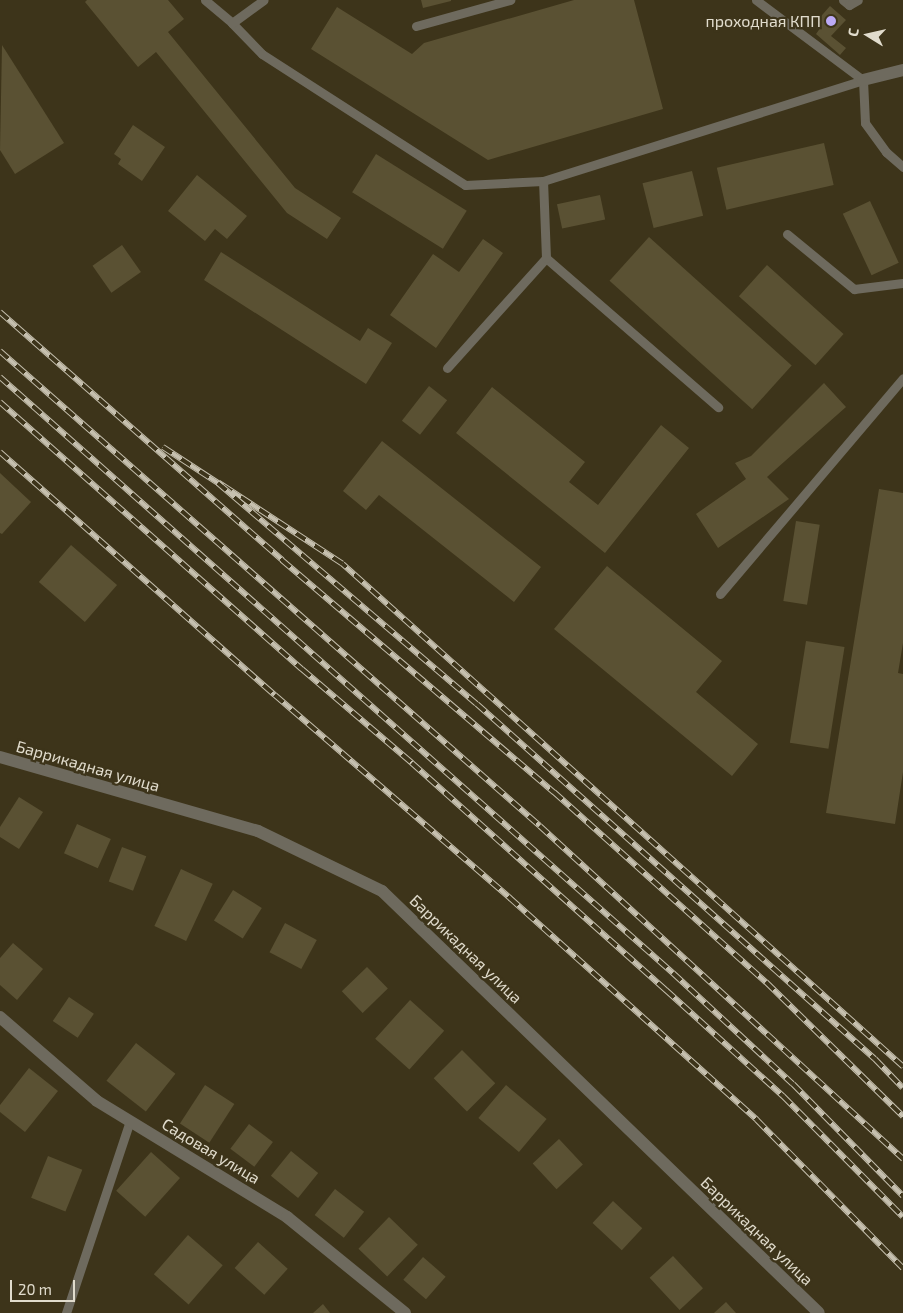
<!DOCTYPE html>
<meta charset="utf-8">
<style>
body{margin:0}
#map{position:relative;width:903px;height:1313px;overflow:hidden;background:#3d341a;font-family:"Exo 2",sans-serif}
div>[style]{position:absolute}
.building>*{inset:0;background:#5a5133;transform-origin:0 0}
.lane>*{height:9px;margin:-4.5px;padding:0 4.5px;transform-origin:4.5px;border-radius:4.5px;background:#6e6a5e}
.street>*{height:12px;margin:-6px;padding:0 6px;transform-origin:6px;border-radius:6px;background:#6e6a5e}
.rail>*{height:5.5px;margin-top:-2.75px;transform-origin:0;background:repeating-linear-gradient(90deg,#3d341a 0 11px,#c6c0af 0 22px);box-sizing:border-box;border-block:1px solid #c6c0af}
.dots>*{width:14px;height:14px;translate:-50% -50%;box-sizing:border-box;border:2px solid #3d341a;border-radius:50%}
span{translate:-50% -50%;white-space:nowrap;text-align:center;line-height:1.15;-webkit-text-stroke:4.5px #3d341a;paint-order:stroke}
.poi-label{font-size:16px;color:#e1dccd}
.right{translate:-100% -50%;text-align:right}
.street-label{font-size:16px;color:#e1dccd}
.north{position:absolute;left:843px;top:10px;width:50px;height:50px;-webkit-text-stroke:4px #3d341a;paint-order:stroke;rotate:280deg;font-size:14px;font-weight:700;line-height:20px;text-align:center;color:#e1dccd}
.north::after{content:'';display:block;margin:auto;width:18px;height:22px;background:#e1dccd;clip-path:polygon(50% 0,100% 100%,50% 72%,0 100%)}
.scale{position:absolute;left:10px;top:1280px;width:65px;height:22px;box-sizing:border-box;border:2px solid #e1dccd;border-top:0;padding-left:6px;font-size:15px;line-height:18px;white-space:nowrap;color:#e1dccd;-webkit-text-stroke:4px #3d341a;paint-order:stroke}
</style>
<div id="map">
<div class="building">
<div style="clip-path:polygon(87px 0,168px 0,184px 19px,168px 32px,295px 188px,341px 218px,327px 239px,287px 213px,156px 52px,138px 67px,85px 2px)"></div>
<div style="clip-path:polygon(421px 0,451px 0,451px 1px,423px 8px)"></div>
<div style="clip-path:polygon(574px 0,634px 0,663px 109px,488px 160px,311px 49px,337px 7px,412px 54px,424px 43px)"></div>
<div style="clip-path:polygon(830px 6px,846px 20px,831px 36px,846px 48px,840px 55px,816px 34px,821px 27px,816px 22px)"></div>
<div style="clip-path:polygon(2px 45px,64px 143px,15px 174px,0 150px)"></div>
<div style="clip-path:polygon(133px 125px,165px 147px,142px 181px,118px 164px,121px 159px,114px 154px)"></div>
<div style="left:824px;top:143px;width:43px;height:110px;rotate:77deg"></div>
<div style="left:376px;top:154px;width:107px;height:45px;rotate:32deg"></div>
<div style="left:692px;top:171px;width:46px;height:51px;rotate:76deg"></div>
<div style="clip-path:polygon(197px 175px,247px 216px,227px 239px,215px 229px,205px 241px,168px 211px)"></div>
<div style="left:600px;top:195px;width:25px;height:44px;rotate:78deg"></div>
<div style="left:870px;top:201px;width:68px;height:30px;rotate:65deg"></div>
<div style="left:649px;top:237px;width:192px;height:59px;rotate:42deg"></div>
<div style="clip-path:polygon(483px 239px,503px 253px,436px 348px,390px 315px,433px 254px,459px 272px)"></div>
<div style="left:122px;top:245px;width:33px;height:36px;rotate:55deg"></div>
<div style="clip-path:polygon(221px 252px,360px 341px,368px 328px,392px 343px,366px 384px,204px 280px)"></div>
<div style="left:767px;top:265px;width:103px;height:42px;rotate:42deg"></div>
<div style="clip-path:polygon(824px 383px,846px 407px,767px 477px,789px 499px,718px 548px,696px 514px,746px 479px,735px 463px,751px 456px)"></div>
<div style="left:429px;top:386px;width:23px;height:44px;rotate:38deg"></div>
<div style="clip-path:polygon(492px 387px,585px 462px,569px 482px,598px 505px,661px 425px,689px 448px,605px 553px,456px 433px)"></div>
<div style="clip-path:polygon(382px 441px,541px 567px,514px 602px,379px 495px,366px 510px,343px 491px)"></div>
<div style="clip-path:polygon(0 473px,31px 502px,2px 534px,0 533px)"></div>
<div style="clip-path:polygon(879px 489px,903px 493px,903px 643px,898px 673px,903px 674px,903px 772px,895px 824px,826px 813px)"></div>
<div style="left:796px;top:521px;width:24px;height:81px;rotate:9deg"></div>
<div style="left:71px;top:545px;width:61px;height:49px;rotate:41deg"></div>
<div style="clip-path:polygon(607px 566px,722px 661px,696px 692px,758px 744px,732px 776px,554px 629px)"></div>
<div style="left:806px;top:641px;width:39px;height:103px;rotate:9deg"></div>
<div style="clip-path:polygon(19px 797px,43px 812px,19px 849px,0 837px,0 827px)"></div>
<div style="left:77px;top:824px;width:37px;height:32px;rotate:24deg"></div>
<div style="left:122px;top:847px;width:26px;height:37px;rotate:21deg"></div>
<div style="left:181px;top:869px;width:35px;height:63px;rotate:25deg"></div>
<div style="left:233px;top:890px;width:34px;height:36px;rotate:32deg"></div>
<div style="left:285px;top:923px;width:36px;height:33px;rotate:28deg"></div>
<div style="clip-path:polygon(13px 943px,43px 969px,17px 1000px,0 985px,0 958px)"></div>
<div style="left:367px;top:967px;width:30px;height:35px;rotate:46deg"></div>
<div style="left:69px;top:997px;width:30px;height:29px;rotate:34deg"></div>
<div style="left:410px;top:1000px;width:46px;height:52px;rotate:42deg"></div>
<div style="left:136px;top:1043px;width:50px;height:48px;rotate:38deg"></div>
<div style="left:462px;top:1050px;width:47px;height:40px;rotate:45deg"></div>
<div style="clip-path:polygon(29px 1068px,58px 1091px,25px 1132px,0 1112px,0 1105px)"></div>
<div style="left:205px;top:1085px;width:35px;height:46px;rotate:33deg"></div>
<div style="left:506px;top:1085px;width:53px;height:43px;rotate:40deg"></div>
<div style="left:249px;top:1124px;width:30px;height:31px;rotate:37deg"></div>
<div style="left:559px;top:1139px;width:35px;height:36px;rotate:47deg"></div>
<div style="left:291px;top:1151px;width:35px;height:32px;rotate:39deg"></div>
<div style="left:151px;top:1152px;width:39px;height:52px;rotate:42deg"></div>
<div style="left:48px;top:1156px;width:37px;height:45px;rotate:22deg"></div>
<div style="left:335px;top:1189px;width:37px;height:33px;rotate:38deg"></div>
<div style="left:613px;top:1201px;width:40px;height:30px;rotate:43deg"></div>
<div style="left:389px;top:1217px;width:40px;height:44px;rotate:44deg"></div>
<div style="left:188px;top:1235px;width:46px;height:52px;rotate:41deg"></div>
<div style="left:258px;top:1242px;width:40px;height:35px;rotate:42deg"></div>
<div style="left:673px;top:1256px;width:44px;height:32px;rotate:47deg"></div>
<div style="left:423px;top:1257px;width:30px;height:30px;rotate:41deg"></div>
<div style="clip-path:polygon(726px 1302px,736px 1313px,714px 1313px)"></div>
<div style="clip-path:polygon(323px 1304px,330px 1313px,313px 1313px)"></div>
</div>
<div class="lane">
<div style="left:205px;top:0;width:35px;rotate:40deg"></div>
<div style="left:232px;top:23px;width:43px;rotate:45.9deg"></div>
<div style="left:262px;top:54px;width:242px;rotate:32.8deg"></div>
<div style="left:465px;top:185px;width:78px;rotate:-2.9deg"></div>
<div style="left:543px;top:181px;width:336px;rotate:-17.5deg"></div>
<div style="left:756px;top:0;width:134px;rotate:36.8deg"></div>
<div style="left:843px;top:0;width:8px;rotate:40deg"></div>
<div style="left:849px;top:5px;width:10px;rotate:-29deg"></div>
<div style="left:232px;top:23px;width:39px;rotate:-36deg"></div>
<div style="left:416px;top:26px;width:98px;rotate:-15.5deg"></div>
<div style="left:863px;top:80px;width:43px;rotate:87.3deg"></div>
<div style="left:865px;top:123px;width:36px;rotate:54deg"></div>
<div style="left:886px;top:152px;width:23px;rotate:41deg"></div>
<div style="left:787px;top:234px;width:87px;rotate:39.4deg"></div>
<div style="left:854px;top:289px;width:49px;rotate:-7deg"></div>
<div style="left:546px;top:258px;width:228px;rotate:40.9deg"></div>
<div style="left:447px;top:368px;width:148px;rotate:-48deg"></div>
<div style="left:546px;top:258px;width:77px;rotate:-92.2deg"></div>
<div style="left:720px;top:594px;width:283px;rotate:-49.7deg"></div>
<div style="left:66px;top:1313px;width:202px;rotate:-71.6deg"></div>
</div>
<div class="street">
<div style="left:863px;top:80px;width:41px;rotate:-14deg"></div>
<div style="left:0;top:757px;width:268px;rotate:16deg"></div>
<div style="left:258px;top:831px;width:138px;rotate:25.8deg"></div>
<div style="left:382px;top:891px;width:607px;rotate:44deg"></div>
<div style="left:0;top:1017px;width:128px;rotate:40.9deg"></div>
<div style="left:97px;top:1101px;width:223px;rotate:31.4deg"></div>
<div style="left:287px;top:1217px;width:152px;rotate:39.1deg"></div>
</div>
<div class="rail">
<div style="left:0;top:312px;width:376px;rotate:41.3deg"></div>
<div style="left:282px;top:560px;width:358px;rotate:40.5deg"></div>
<div style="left:554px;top:792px;width:285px;rotate:41.9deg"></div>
<div style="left:766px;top:982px;width:192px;rotate:44.4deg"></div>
<div style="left:0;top:351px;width:719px;rotate:41.34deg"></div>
<div style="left:540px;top:826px;width:493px;rotate:42.5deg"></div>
<div style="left:0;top:377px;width:899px;rotate:41.53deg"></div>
<div style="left:673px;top:973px;width:163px;rotate:42.8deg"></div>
<div style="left:793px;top:1084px;width:157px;rotate:45.5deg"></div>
<div style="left:0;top:402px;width:403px;rotate:41.5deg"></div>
<div style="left:302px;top:669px;width:145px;rotate:40.5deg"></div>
<div style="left:412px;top:763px;width:341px;rotate:41.8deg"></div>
<div style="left:666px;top:990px;width:158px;rotate:42.2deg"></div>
<div style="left:783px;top:1096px;width:170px;rotate:45.2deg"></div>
<div style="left:163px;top:447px;width:66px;rotate:33.2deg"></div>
<div style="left:0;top:452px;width:367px;rotate:41.5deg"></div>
<div style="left:275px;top:695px;width:311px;rotate:40.8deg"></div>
<div style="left:510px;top:898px;width:332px;rotate:41.9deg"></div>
<div style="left:757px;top:1120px;width:208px;rotate:45.4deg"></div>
<div style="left:903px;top:1067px;width:753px;rotate:-138.12deg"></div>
<div style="left:342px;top:564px;width:148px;rotate:-146.8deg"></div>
<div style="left:218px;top:483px;width:340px;rotate:40.5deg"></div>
<div style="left:477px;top:704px;width:533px;rotate:41.73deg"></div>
<div style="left:875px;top:1059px;width:40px;rotate:46deg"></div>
</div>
<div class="dots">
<div style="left:831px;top:21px;background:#bcaaf6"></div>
</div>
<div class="poi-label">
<span class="right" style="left:821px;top:21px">проходная КПП</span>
</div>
<div class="street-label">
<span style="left:88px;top:766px;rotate:16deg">Баррикадная улица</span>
<span style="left:466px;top:949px;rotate:44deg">Баррикадная улица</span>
<span style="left:211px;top:1151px;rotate:31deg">Садовая улица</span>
<span style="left:757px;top:1231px;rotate:44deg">Баррикадная улица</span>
</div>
<div class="north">С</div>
<div class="scale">20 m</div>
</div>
